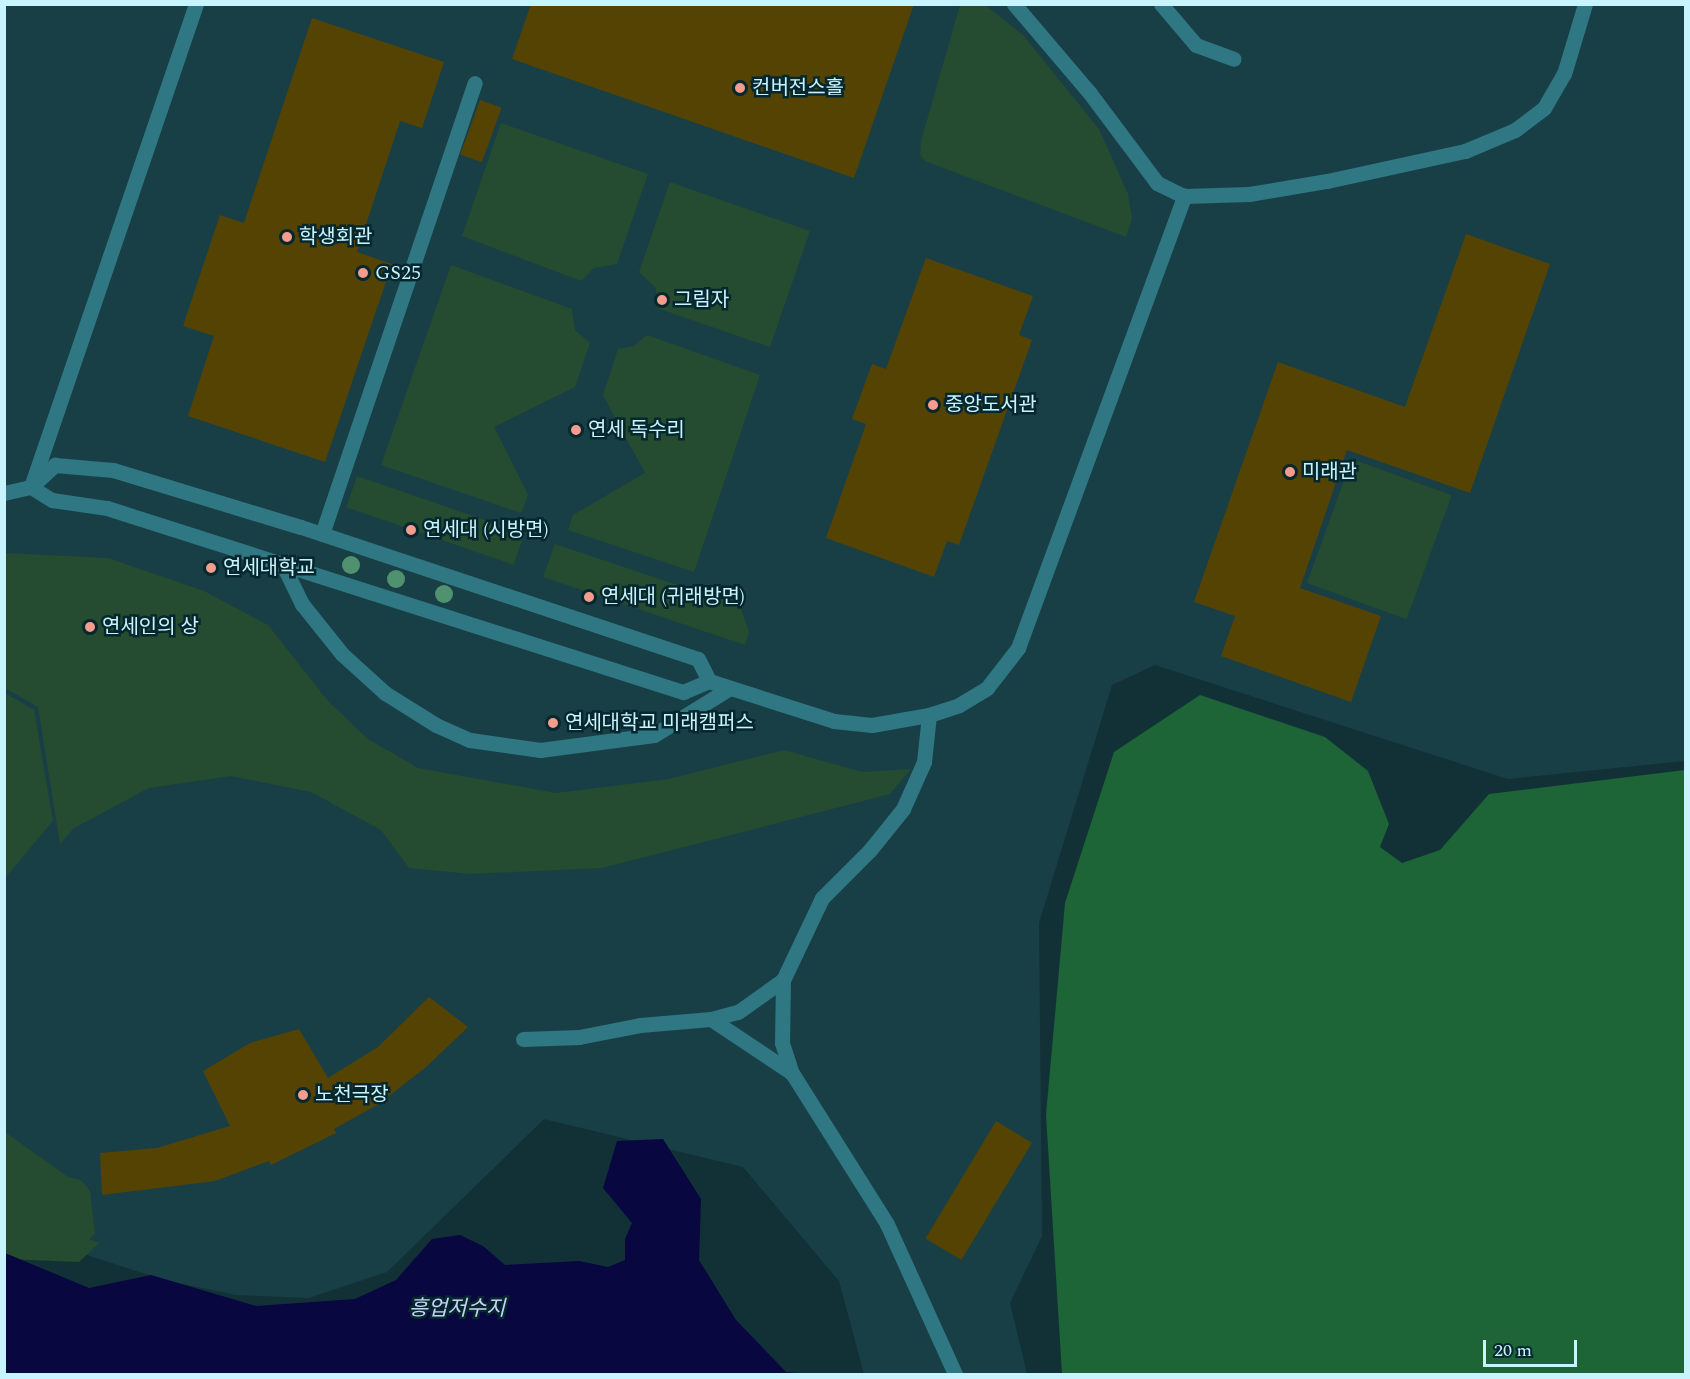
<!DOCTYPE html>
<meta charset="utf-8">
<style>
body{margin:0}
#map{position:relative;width:1690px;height:1379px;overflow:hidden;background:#113137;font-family:Spectral,"Noto Sans KR",serif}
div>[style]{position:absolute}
.built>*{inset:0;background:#193f46}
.green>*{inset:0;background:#254b30;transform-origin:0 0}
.forest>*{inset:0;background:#1d6436}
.water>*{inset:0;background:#08073f}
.building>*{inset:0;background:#544303;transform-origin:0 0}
.minor>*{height:15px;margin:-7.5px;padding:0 7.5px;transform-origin:7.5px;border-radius:7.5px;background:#307784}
.trees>*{width:18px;height:18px;margin:-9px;border-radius:50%;background:#50926f}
.dots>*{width:16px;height:16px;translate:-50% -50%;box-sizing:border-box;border:3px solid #06272d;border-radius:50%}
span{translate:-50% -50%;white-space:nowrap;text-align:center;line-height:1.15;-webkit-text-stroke:5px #06272d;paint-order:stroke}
.poi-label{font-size:20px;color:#c7f4fe}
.left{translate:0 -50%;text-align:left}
.water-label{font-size:21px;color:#c7d2f7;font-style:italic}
.frame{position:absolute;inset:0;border:6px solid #c7f4fe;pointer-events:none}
.scale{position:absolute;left:1483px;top:1340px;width:94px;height:27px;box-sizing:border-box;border:3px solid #c7f4fe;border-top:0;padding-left:8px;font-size:18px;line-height:21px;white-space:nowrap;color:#c7f4fe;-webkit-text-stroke:4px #06272d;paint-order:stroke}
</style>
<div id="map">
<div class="built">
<div style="clip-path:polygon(5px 5px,1685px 5px,1685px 761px,1508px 779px,1155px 665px,1112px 685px,1039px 923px,1042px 1236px,1010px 1303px,1027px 1374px,864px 1374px,839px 1281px,743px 1167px,544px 1119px,387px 1272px,309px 1298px,236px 1295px,164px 1280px,81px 1253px,5px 1250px)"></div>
</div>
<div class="green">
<div style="clip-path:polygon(960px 5px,985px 5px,1023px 35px,1099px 129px,1128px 194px,1132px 219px,1126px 237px,925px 161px,920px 155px,921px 141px)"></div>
<div style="clip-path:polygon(501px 123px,648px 174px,617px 264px,594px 268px,581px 281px,462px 236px)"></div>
<div style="clip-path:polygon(670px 182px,810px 231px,770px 347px,657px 308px,656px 288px,639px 272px)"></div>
<div style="clip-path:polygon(451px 265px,572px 309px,575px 330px,590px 343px,575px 387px,494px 427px,528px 495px,521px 513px,381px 465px)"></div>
<div style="clip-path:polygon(647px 335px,760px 375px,694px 572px,568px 530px,573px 515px,645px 473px,603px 395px,618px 349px,634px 346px)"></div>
<div style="left:1352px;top:459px;width:106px;height:132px;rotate:20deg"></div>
<div style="left:357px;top:476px;width:177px;height:33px;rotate:19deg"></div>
<div style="clip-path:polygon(555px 544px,740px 606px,749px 632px,745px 645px,543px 577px)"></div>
<div style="clip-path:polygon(4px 553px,108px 558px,204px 591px,268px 625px,328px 701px,368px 739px,418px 768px,556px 793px,669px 779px,784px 750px,862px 772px,911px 769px,890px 794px,602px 868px,470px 874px,409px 868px,381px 830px,311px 792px,231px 776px,149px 788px,74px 828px,60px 844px,38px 707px,5px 688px)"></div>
<div style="clip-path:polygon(5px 693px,34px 710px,53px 821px,5px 878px)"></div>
<div style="clip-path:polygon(5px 1132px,68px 1177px,81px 1180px,90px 1191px,95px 1234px,89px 1239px,99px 1243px,79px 1262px,5px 1259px)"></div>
</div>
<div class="forest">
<div style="clip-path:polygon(1200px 695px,1325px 737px,1368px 771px,1389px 824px,1380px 847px,1402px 863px,1440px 850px,1489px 794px,1685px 770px,1685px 1374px,1062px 1374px,1046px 1115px,1065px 903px,1114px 752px)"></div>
</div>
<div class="water">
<div style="clip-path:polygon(663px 1139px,701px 1199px,699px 1260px,736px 1320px,786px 1372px,805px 1374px,5px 1374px,5px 1253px,89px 1288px,151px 1275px,256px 1306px,355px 1299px,396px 1280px,432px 1239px,460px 1235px,483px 1246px,505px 1265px,579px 1261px,608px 1267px,625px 1260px,625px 1239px,632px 1223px,603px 1188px,617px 1141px)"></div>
</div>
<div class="building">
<div style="clip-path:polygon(531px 4px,914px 4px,854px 178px,512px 59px)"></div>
<div style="clip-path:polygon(312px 18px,444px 62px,422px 128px,400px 121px,357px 252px,392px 264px,325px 462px,188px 416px,214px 336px,183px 326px,220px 215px,244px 223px)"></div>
<div style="left:480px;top:100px;width:23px;height:58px;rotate:20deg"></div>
<div style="clip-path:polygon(1466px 234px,1550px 264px,1470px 493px,1347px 450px,1300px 588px,1381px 616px,1351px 702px,1221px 656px,1235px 616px,1194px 602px,1278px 362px,1405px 407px)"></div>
<div style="clip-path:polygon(926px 258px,1033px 296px,1019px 335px,1032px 340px,959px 545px,947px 541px,934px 577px,826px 538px,866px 424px,852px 419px,872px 364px,886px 369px)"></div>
<div style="clip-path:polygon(429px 997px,468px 1027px,425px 1068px,377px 1105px,334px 1129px,336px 1133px,271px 1165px,269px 1161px,215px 1181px,102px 1195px,100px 1153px,157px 1148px,230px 1126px,203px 1071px,250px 1043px,299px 1029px,328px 1078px,378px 1047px)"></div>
<div style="left:996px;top:1121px;width:42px;height:137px;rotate:31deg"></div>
</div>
<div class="minor">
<div style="left:1014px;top:4px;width:116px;rotate:49.6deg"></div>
<div style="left:1089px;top:92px;width:114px;rotate:53.2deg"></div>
<div style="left:1157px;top:183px;width:30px;rotate:26deg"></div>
<div style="left:1161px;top:4px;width:54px;rotate:49.5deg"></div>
<div style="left:1196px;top:45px;width:40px;rotate:20.2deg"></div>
<div style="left:32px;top:484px;width:507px;rotate:-71.14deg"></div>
<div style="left:31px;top:487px;width:25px;rotate:32deg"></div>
<div style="left:52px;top:500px;width:56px;rotate:8.3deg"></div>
<div style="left:107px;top:508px;width:605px;rotate:17.72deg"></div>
<div style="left:683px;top:692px;width:28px;rotate:-23deg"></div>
<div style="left:709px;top:681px;width:131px;rotate:17.7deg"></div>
<div style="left:834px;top:721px;width:38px;rotate:6deg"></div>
<div style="left:872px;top:725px;width:58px;rotate:-10deg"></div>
<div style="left:929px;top:715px;width:32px;rotate:-18deg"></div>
<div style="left:959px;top:705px;width:33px;rotate:-31deg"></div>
<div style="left:987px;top:688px;width:51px;rotate:-52.2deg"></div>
<div style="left:1018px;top:648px;width:482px;rotate:-69.8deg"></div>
<div style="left:1184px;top:196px;width:65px;rotate:-1.8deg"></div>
<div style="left:1249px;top:194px;width:79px;rotate:-9.5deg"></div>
<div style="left:1327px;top:181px;width:141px;rotate:-12.3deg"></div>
<div style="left:1465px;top:151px;width:54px;rotate:-22.8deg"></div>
<div style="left:1515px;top:130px;width:36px;rotate:-37deg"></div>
<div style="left:1544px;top:108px;width:39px;rotate:-60deg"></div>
<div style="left:1564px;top:74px;width:73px;rotate:-73.3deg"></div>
<div style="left:4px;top:493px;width:28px;rotate:-13deg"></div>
<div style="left:31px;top:487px;width:33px;rotate:-43deg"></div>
<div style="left:55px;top:465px;width:58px;rotate:4.9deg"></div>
<div style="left:113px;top:470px;width:196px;rotate:16.9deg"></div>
<div style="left:301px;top:527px;width:418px;rotate:18.4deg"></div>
<div style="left:698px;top:659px;width:25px;rotate:63deg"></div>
<div style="left:322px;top:534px;width:476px;rotate:-71.3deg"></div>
<div style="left:282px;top:563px;width:46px;rotate:64deg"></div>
<div style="left:302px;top:604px;width:64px;rotate:51.3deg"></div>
<div style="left:342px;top:654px;width:58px;rotate:42.2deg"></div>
<div style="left:385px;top:693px;width:60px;rotate:32.1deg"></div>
<div style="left:436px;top:725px;width:37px;rotate:24deg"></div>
<div style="left:470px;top:740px;width:71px;rotate:8.1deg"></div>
<div style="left:540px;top:750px;width:115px;rotate:-7.5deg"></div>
<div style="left:654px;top:735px;width:89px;rotate:-31.7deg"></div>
<div style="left:929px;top:715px;width:47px;rotate:96.1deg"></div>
<div style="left:924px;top:762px;width:51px;rotate:114.1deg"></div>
<div style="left:903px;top:809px;width:53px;rotate:128.8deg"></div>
<div style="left:870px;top:850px;width:68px;rotate:135deg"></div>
<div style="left:822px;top:898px;width:91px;rotate:115.4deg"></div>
<div style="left:783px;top:980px;width:63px;rotate:90.9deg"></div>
<div style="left:782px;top:1043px;width:32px;rotate:72deg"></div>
<div style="left:792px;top:1073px;width:178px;rotate:57.8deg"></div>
<div style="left:887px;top:1224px;width:165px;rotate:65.6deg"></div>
<div style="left:711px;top:1019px;width:97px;rotate:33.7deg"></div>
<div style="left:523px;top:1039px;width:56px;rotate:-2deg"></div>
<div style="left:579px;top:1037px;width:62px;rotate:-11.1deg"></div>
<div style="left:640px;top:1025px;width:71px;rotate:-4.8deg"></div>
<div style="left:711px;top:1019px;width:28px;rotate:-15deg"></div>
<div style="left:738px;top:1012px;width:55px;rotate:-35.4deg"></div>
</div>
<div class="trees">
<div style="left:351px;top:565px"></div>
<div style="left:396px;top:579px"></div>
<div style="left:444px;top:594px"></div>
</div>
<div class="dots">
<div style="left:740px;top:88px;background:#f49d8c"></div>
<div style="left:287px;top:237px;background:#f49d8c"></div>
<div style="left:363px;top:273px;background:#f49d8c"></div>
<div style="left:662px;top:300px;background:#f49d8c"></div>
<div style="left:933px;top:405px;background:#f49d8c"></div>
<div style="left:576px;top:430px;background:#f49d8c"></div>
<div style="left:1290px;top:472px;background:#f49d8c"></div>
<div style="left:411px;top:530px;background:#f49d8c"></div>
<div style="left:211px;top:568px;background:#f49d8c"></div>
<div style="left:589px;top:597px;background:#f49d8c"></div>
<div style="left:90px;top:627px;background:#f49d8c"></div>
<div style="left:553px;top:723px;background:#f49d8c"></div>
<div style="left:303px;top:1095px;background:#f49d8c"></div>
</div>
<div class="poi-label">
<span class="left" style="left:752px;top:88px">컨버전스홀</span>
<span class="left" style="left:299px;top:237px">학생회관</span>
<span class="left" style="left:375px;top:273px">GS25</span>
<span class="left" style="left:674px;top:300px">그림자</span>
<span class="left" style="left:945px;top:405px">중앙도서관</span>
<span class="left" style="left:588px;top:430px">연세 독수리</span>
<span class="left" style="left:1302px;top:472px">미래관</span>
<span class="left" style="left:423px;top:530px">연세대 (시방면)</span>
<span class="left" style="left:223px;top:568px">연세대학교</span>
<span class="left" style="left:601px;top:597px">연세대 (귀래방면)</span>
<span class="left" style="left:102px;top:627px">연세인의 상</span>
<span class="left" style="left:565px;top:723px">연세대학교 미래캠퍼스</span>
<span class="left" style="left:315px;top:1095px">노천극장</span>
</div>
<div class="water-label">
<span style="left:457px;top:1309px">흥업저수지</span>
</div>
<div class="frame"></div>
<div class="scale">20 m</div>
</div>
